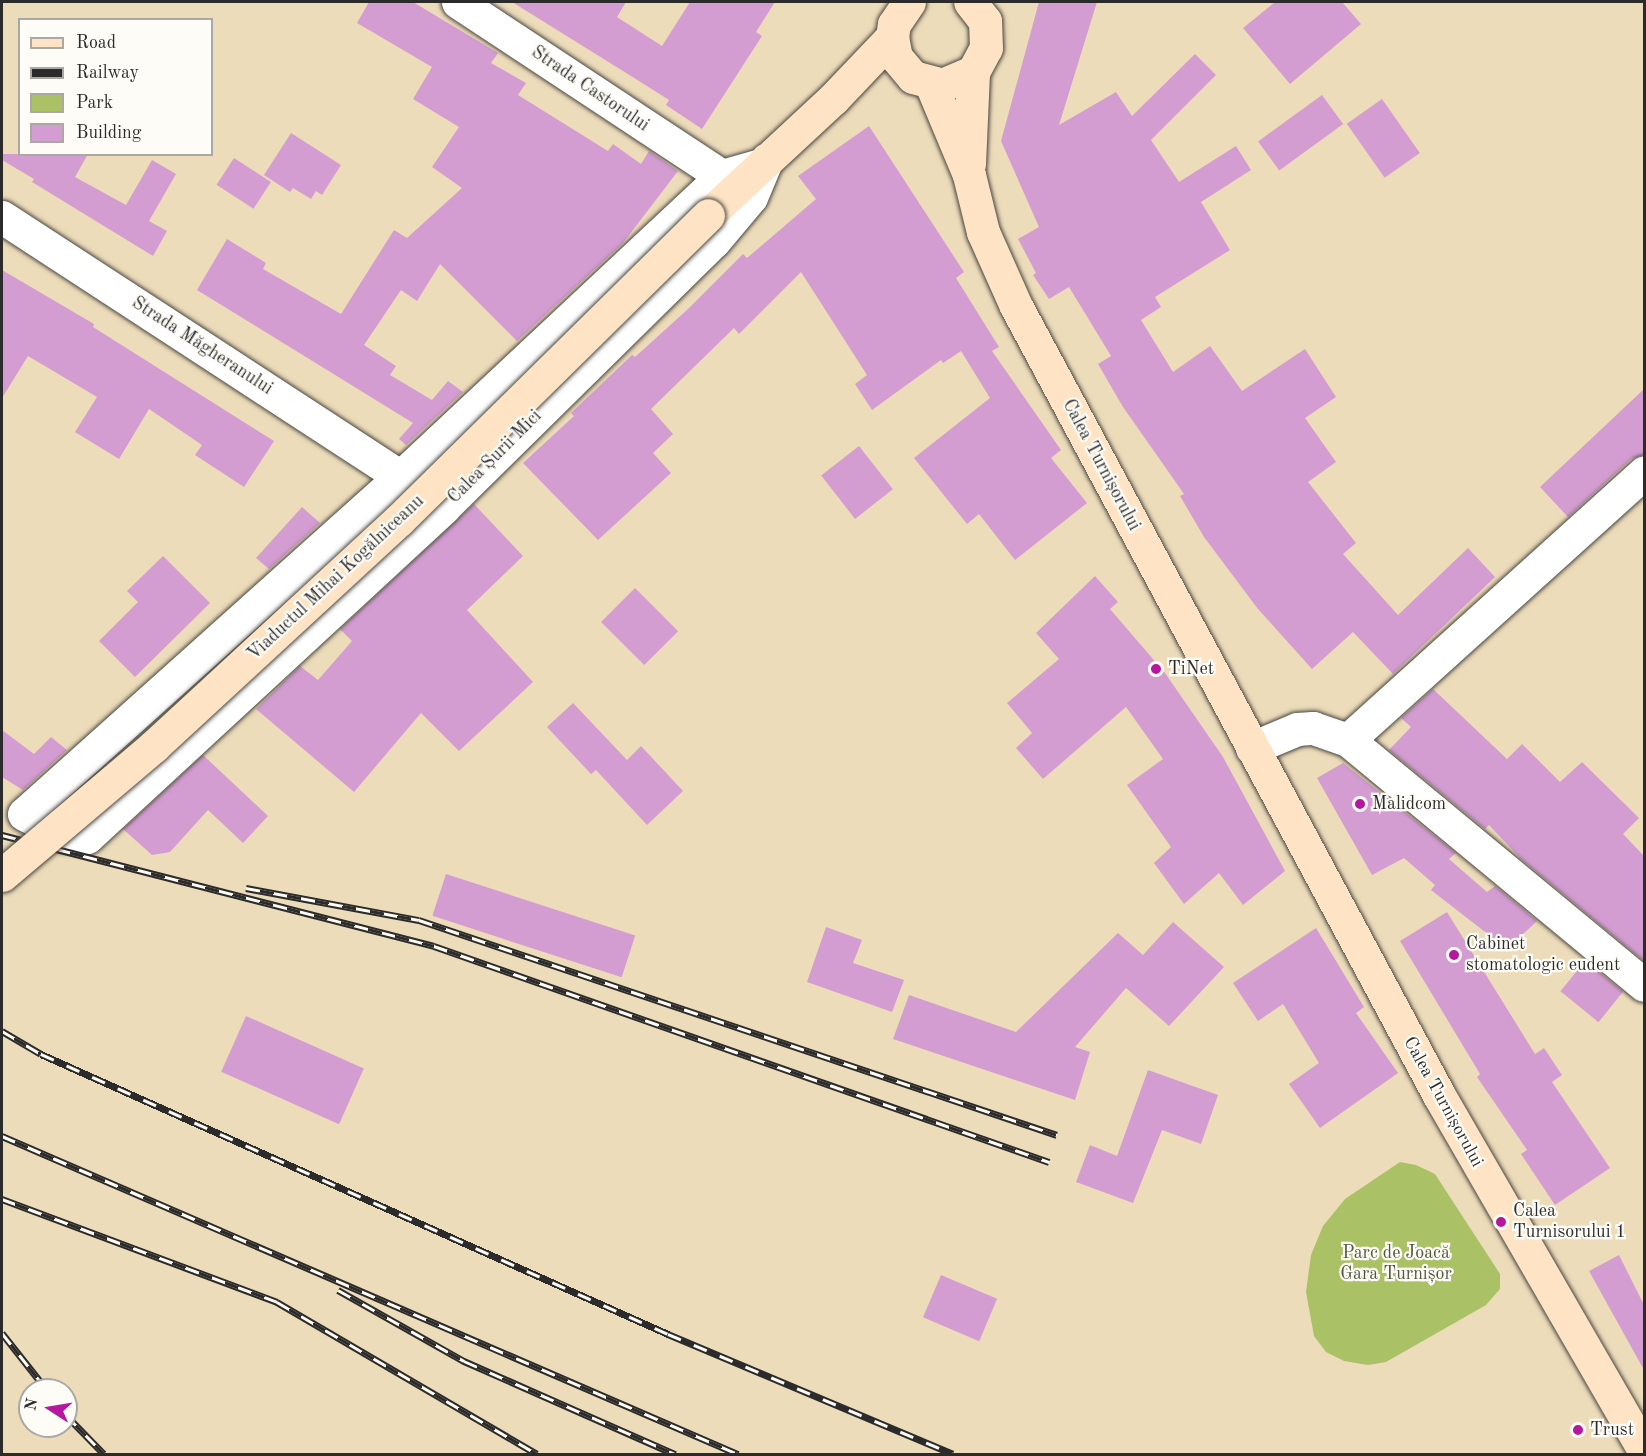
<!DOCTYPE html>
<meta charset="utf-8">
<style>
body{margin:0}
#map{position:relative;width:1646px;height:1456px;overflow:hidden;background:#eddcba;font-family:"Old Standard TT",serif}
div>[style]{position:absolute}
.green>*{inset:0;background:#aac166}
.building>*{inset:0;background:#d49dd2;transform-origin:0 0}
.roads{filter:drop-shadow(0 0 2px #484640) drop-shadow(0 0 2px #484640)}
.street>*{height:33px;margin:-16.5px;padding:0 16.5px;transform-origin:16.5px;border-radius:16.5px;background:#fff}
.secondary>*{height:33px;margin:-16.5px;padding:0 16.5px;transform-origin:16.5px;border-radius:16.5px;background:#fee4c5}
.rail>*{height:7px;margin-top:-3.5px;transform-origin:0;background:repeating-linear-gradient(90deg,#fdfcf7 0 14px,#2b2b2b 0 28px);box-sizing:border-box;border-block:2px solid #2b2b2b}
.bridges{filter:drop-shadow(0 0 2px #484640) drop-shadow(0 0 2px #484640)}
.secondary-bridge>*{height:33px;margin:-16.5px;padding:0 16.5px;transform-origin:16.5px;border-radius:16.5px;background:#fee4c5}
.dots>*{width:16px;height:16px;translate:-50% -50%;box-sizing:border-box;border:3px solid #fdfcf7;border-radius:50%}
span{translate:-50% -50%;white-space:nowrap;text-align:center;line-height:1.15;-webkit-text-stroke:4.5px #fdfcf7;paint-order:stroke}
.street-label{font-size:18px;color:#2b2b2b}
.poi-label{font-size:18px;color:#2b2b2b}
.left{translate:0 -50%;text-align:left}
.park-label{font-size:18px;color:#51583d}
.frame{position:absolute;inset:0;border:3px solid #2b2b2b;pointer-events:none}
.legend{position:absolute;left:18px;top:18px;width:195px;height:138px;box-sizing:border-box;background:#fdfcf7;border:2px solid #a9a8a5;margin:0;padding:8px 10px;list-style:none;font-size:18px;color:#2b2b2b}
.legend li{display:flex;align-items:center;gap:12px;height:30px}
.legend b{width:30px;border:2px solid #a9a8a5}
.north{position:absolute;left:18px;top:1378px;width:60px;height:60px;box-sizing:border-box;background:#fdfcf7;border:2px solid #a9a8a5;border-radius:50%;rotate:282deg;font-size:16px;font-weight:700;line-height:24px;text-align:center;color:#2b2b2b}
.north::after{content:'';display:block;margin:auto;width:21px;height:27px;background:#b5179e;clip-path:polygon(50% 0,100% 100%,50% 72%,0 100%)}
</style>
<div id="map">
<div class="green">
<div style="clip-path:polygon(1400px 1162px,1416px 1165px,1435px 1174px,1500px 1274px,1500px 1289px,1486px 1305px,1386px 1362px,1368px 1365px,1344px 1361px,1326px 1352px,1314px 1336px,1306px 1292px,1311px 1255px,1323px 1226px,1345px 1199px)"></div>
</div>
<div class="building">
<div style="clip-path:polygon(369px 2px,413px 2px,498px 53px,491px 63px,526px 83px,518px 95px,608px 151px,613px 144px,641px 164px,649px 151px,678px 171px,623px 243px,517px 341px,440px 264px,417px 301px,401px 290px,364px 345px,396px 366px,390px 375px,432px 400px,448px 381px,463px 392px,406px 445px,399px 439px,413px 423px,197px 290px,227px 239px,266px 263px,263px 269px,341px 314px,394px 230px,407px 238px,462px 188px,432px 167px,459px 127px,413px 99px,432px 67px,357px 23px)"></div>
<div style="clip-path:polygon(512px 2px,626px 2px,617px 17px,662px 46px,690px 2px,775px 2px,756px 32px,762px 36px,702px 129px,666px 105px,669px 100px,639px 81px)"></div>
<div style="clip-path:polygon(1039px 2px,1097px 2px,1059px 125px,1116px 92px,1132px 116px,1195px 54px,1216px 75px,1151px 140px,1179px 182px,1236px 146px,1251px 170px,1201px 202px,1230px 250px,1155px 297px,1161px 307px,1141px 320px,1173px 372px,1210px 346px,1242px 391px,1305px 349px,1336px 397px,1305px 418px,1336px 462px,1308px 482px,1356px 543px,1343px 554px,1398px 615px,1468px 548px,1495px 577px,1393px 674px,1353px 632px,1312px 669px,1258px 609px,1204px 537px,1180px 496px,1184px 494px,1123px 407px,1098px 364px,1111px 356px,1069px 287px,1049px 299px,1033px 275px,1036px 273px,1018px 239px,1039px 227px,1001px 141px)"></div>
<div style="clip-path:polygon(1275px 2px,1342px 2px,1361px 24px,1290px 84px,1243px 28px)"></div>
<div style="left:1322px;top:95px;width:36px;height:79px;rotate:54deg"></div>
<div style="left:1382px;top:99px;width:66px;height:43px;rotate:55deg"></div>
<div style="clip-path:polygon(869px 126px,964px 272px,956px 278px,999px 347px,992px 351px,1061px 450px,1051px 458px,1087px 503px,1015px 560px,979px 514px,967px 524px,914px 458px,990px 398px,961px 351px,943px 363px,941px 360px,872px 410px,855px 384px,867px 375px,801px 272px,739px 334px,734px 328px,651px 409px,673px 434px,653px 453px,671px 473px,598px 540px,523px 463px,574px 416px,571px 413px,632px 355px,635px 357px,688px 309px,743px 254px,747px 258px,816px 199px,798px 176px)"></div>
<div style="clip-path:polygon(291px 133px,341px 165px,322px 195px,316px 191px,311px 199px,293px 188px,290px 192px,264px 175px)"></div>
<div style="clip-path:polygon(2px 154px,88px 154px,75px 177px,126px 205px,152px 160px,176px 174px,149px 221px,167px 231px,153px 256px,32px 182px,34px 179px,2px 160px)"></div>
<div style="left:234px;top:158px;width:44px;height:32px;rotate:33deg"></div>
<div style="clip-path:polygon(2px 270px,94px 324px,93px 327px,274px 441px,244px 487px,195px 455px,202px 445px,149px 409px,119px 459px,75px 432px,97px 397px,28px 356px,2px 398px)"></div>
<div style="clip-path:polygon(1644px 389px,1644px 455px,1631px 459px,1568px 517px,1540px 487px)"></div>
<div style="left:859px;top:446px;width:55px;height:48px;rotate:52deg"></div>
<div style="clip-path:polygon(474px 504px,523px 556px,467px 610px,533px 682px,459px 751px,421px 713px,354px 792px,256px 709px,300px 666px,318px 680px,352px 641px,340px 629px)"></div>
<div style="clip-path:polygon(302px 507px,320px 523px,269px 569px,256px 558px)"></div>
<div style="clip-path:polygon(163px 556px,210px 603px,135px 677px,99px 641px,138px 602px,127px 591px)"></div>
<div style="clip-path:polygon(1095px 576px,1118px 602px,1110px 609px,1165px 673px,1223px 757px,1285px 871px,1243px 905px,1219px 873px,1184px 904px,1154px 863px,1171px 847px,1127px 785px,1163px 759px,1126px 707px,1043px 779px,1016px 748px,1032px 733px,1007px 703px,1059px 659px,1036px 633px)"></div>
<div style="left:635px;top:588px;width:61px;height:48px;rotate:45deg"></div>
<div style="clip-path:polygon(1433px 689px,1507px 759px,1522px 744px,1560px 782px,1582px 762px,1639px 818px,1623px 834px,1644px 856px,1644px 961px,1521px 859px,1489px 825px,1485px 829px,1389px 750px,1411px 727px,1401px 718px)"></div>
<div style="clip-path:polygon(573px 703px,627px 760px,641px 746px,683px 791px,647px 825px,596px 770px,591px 774px,547px 727px)"></div>
<div style="clip-path:polygon(2px 730px,34px 754px,51px 737px,67px 750px,23px 790px,2px 777px)"></div>
<div style="clip-path:polygon(203px 755px,268px 816px,243px 843px,208px 810px,170px 852px,152px 855px,123px 829px)"></div>
<div style="clip-path:polygon(1343px 763px,1456px 853px,1449px 859px,1487px 892px,1495px 886px,1537px 921px,1507px 949px,1431px 890px,1435px 885px,1404px 858px,1372px 875px,1317px 778px)"></div>
<div style="left:446px;top:874px;width:199px;height:44px;rotate:18deg"></div>
<div style="clip-path:polygon(1447px 912px,1535px 1054px,1544px 1048px,1562px 1075px,1552px 1082px,1610px 1168px,1555px 1205px,1521px 1154px,1527px 1150px,1477px 1077px,1480px 1074px,1400px 941px)"></div>
<div style="clip-path:polygon(1173px 922px,1224px 967px,1169px 1026px,1126px 988px,1075px 1047px,1090px 1052px,1075px 1100px,893px 1039px,909px 995px,1016px 1032px,1118px 933px,1143px 955px)"></div>
<div style="clip-path:polygon(826px 927px,862px 940px,853px 963px,904px 980px,892px 1012px,807px 982px)"></div>
<div style="clip-path:polygon(1316px 928px,1364px 1007px,1356px 1013px,1398px 1073px,1320px 1128px,1289px 1084px,1319px 1063px,1283px 1004px,1258px 1021px,1233px 983px)"></div>
<div style="left:1585px;top:961px;width:49px;height:39px;rotate:39deg"></div>
<div style="left:246px;top:1016px;width:129px;height:61px;rotate:24deg"></div>
<div style="clip-path:polygon(1148px 1070px,1218px 1095px,1201px 1144px,1162px 1130px,1133px 1203px,1076px 1182px,1090px 1145px,1117px 1156px)"></div>
<div style="clip-path:polygon(1619px 1255px,1644px 1305px,1644px 1370px,1589px 1271px)"></div>
<div style="left:941px;top:1275px;width:61px;height:46px;rotate:23deg"></div>
</div>
<div class="roads">
<div class="street">
<div style="left:458px;top:2px;width:316px;rotate:33.4deg"></div>
<div style="left:761px;top:165px;width:41px;rotate:164.2deg"></div>
<div style="left:722px;top:176px;width:439px;rotate:136.9deg"></div>
<div style="left:401px;top:476px;width:506px;rotate:138.12deg"></div>
<div style="left:24px;top:814px;width:46px;rotate:27.1deg"></div>
<div style="left:65px;top:835px;width:22px;rotate:5deg"></div>
<div style="left:87px;top:837px;width:486px;rotate:-42.7deg"></div>
<div style="left:444px;top:507px;width:379px;rotate:-44.6deg"></div>
<div style="left:714px;top:241px;width:57px;rotate:-49.9deg"></div>
<div style="left:751px;top:197px;width:41px;rotate:-67.2deg"></div>
<div style="left:2px;top:217px;width:498px;rotate:33.1deg"></div>
<div style="left:1348px;top:740px;width:399px;rotate:-42.1deg"></div>
<div style="left:1252px;top:748px;width:49px;rotate:-22.9deg"></div>
<div style="left:1297px;top:729px;width:16px;rotate:-4deg"></div>
<div style="left:1313px;top:728px;width:37px;rotate:19deg"></div>
<div style="left:1348px;top:740px;width:384px;rotate:39.6deg"></div>
</div>
<div class="secondary">
<div style="left:909px;top:2px;width:27px;rotate:124deg"></div>
<div style="left:894px;top:24px;width:13px;rotate:99deg"></div>
<div style="left:892px;top:37px;width:20px;rotate:79deg"></div>
<div style="left:896px;top:57px;width:26px;rotate:50deg"></div>
<div style="left:913px;top:77px;width:30px;rotate:15deg"></div>
<div style="left:942px;top:85px;width:34px;rotate:-23deg"></div>
<div style="left:973px;top:72px;width:27px;rotate:-62deg"></div>
<div style="left:986px;top:48px;width:27px;rotate:-92deg"></div>
<div style="left:985px;top:21px;width:24px;rotate:-128deg"></div>
<div style="left:931px;top:84px;width:99px;rotate:67.3deg"></div>
<div style="left:969px;top:175px;width:59px;rotate:76.2deg"></div>
<div style="left:983px;top:232px;width:81px;rotate:66deg"></div>
<div style="left:1016px;top:306px;width:897px;rotate:61.81deg"></div>
<div style="left:1440px;top:1097px;width:409px;rotate:60deg"></div>
<div style="left:969px;top:164px;width:92px;rotate:-87.5deg"></div>
<div style="left:708px;top:215px;width:171px;rotate:-42.9deg"></div>
<div style="left:833px;top:99px;width:86px;rotate:-46.4deg"></div>
</div>
</div>
<div class="rail">
<div style="left:2px;top:835px;width:446px;rotate:14.4deg"></div>
<div style="left:434px;top:946px;width:652px;rotate:19.35deg"></div>
<div style="left:246px;top:888px;width:176px;rotate:10.5deg"></div>
<div style="left:419px;top:920px;width:673px;rotate:18.62deg"></div>
<div style="left:2px;top:1031px;width:45px;rotate:30.5deg"></div>
<div style="left:41px;top:1054px;width:687px;rotate:24.06deg"></div>
<div style="left:668px;top:1334px;width:309px;rotate:22.8deg"></div>
<div style="left:2px;top:1136px;width:802px;rotate:23.37deg"></div>
<div style="left:2px;top:1199px;width:294px;rotate:20.5deg"></div>
<div style="left:277px;top:1302px;width:301px;rotate:30.3deg"></div>
<div style="left:338px;top:1290px;width:145px;rotate:29.4deg"></div>
<div style="left:464px;top:1361px;width:231px;rotate:23.8deg"></div>
<div style="left:2px;top:1333px;width:73px;rotate:51.7deg"></div>
<div style="left:66px;top:1415px;width:54px;rotate:45.7deg"></div>
</div>
<div class="bridges">
<div class="secondary-bridge">
<div style="left:2px;top:875px;width:199px;rotate:-40.3deg"></div>
<div style="left:154px;top:746px;width:333px;rotate:-42.7deg"></div>
<div style="left:399px;top:520px;width:434px;rotate:-44.6deg"></div>
</div>
</div>
<div class="dots">
<div style="left:1156px;top:669px;background:#b5179e"></div>
<div style="left:1360px;top:804px;background:#b5179e"></div>
<div style="left:1454px;top:955px;background:#b5179e"></div>
<div style="left:1501px;top:1222px;background:#b5179e"></div>
<div style="left:1578px;top:1430px;background:#b5179e"></div>
</div>
<div class="street-label">
<span style="left:590px;top:89px;rotate:34deg">Strada Castorului</span>
<span style="left:202px;top:346px;rotate:33deg">Strada Măgheranului</span>
<span style="left:495px;top:457px;rotate:-45deg">Calea Șurii Mici</span>
<span style="left:1101px;top:465px;rotate:62deg">Calea Turnișorului</span>
<span style="left:336px;top:578px;rotate:-43deg">Viaductul Mihai Kogălniceanu</span>
<span style="left:1443px;top:1102px;rotate:61deg">Calea Turnișorului</span>
</div>
<div class="poi-label">
<span class="left" style="left:1168px;top:669px">TiNet</span>
<span class="left" style="left:1372px;top:804px">Malidcom</span>
<span class="left" style="left:1466px;top:955px">Cabinet<br>stomatologic eudent</span>
<span class="left" style="left:1513px;top:1222px">Calea<br>Turnisorului 1</span>
<span class="left" style="left:1590px;top:1430px">Trust</span>
</div>
<div class="park-label">
<span style="left:1396px;top:1264px">Parc de Joacă<br>Gara Turnișor</span>
</div>
<div class="frame"></div>
<ul class="legend">
<li><b style="height:8px;background:#fee4c5"></b>Road</li>
<li><b style="height:8px;background:#2b2b2b"></b>Railway</li>
<li><b style="height:16px;background:#aac166"></b>Park</li>
<li><b style="height:16px;background:#d49dd2"></b>Building</li>
</ul>
<div class="north">N</div>
</div>
